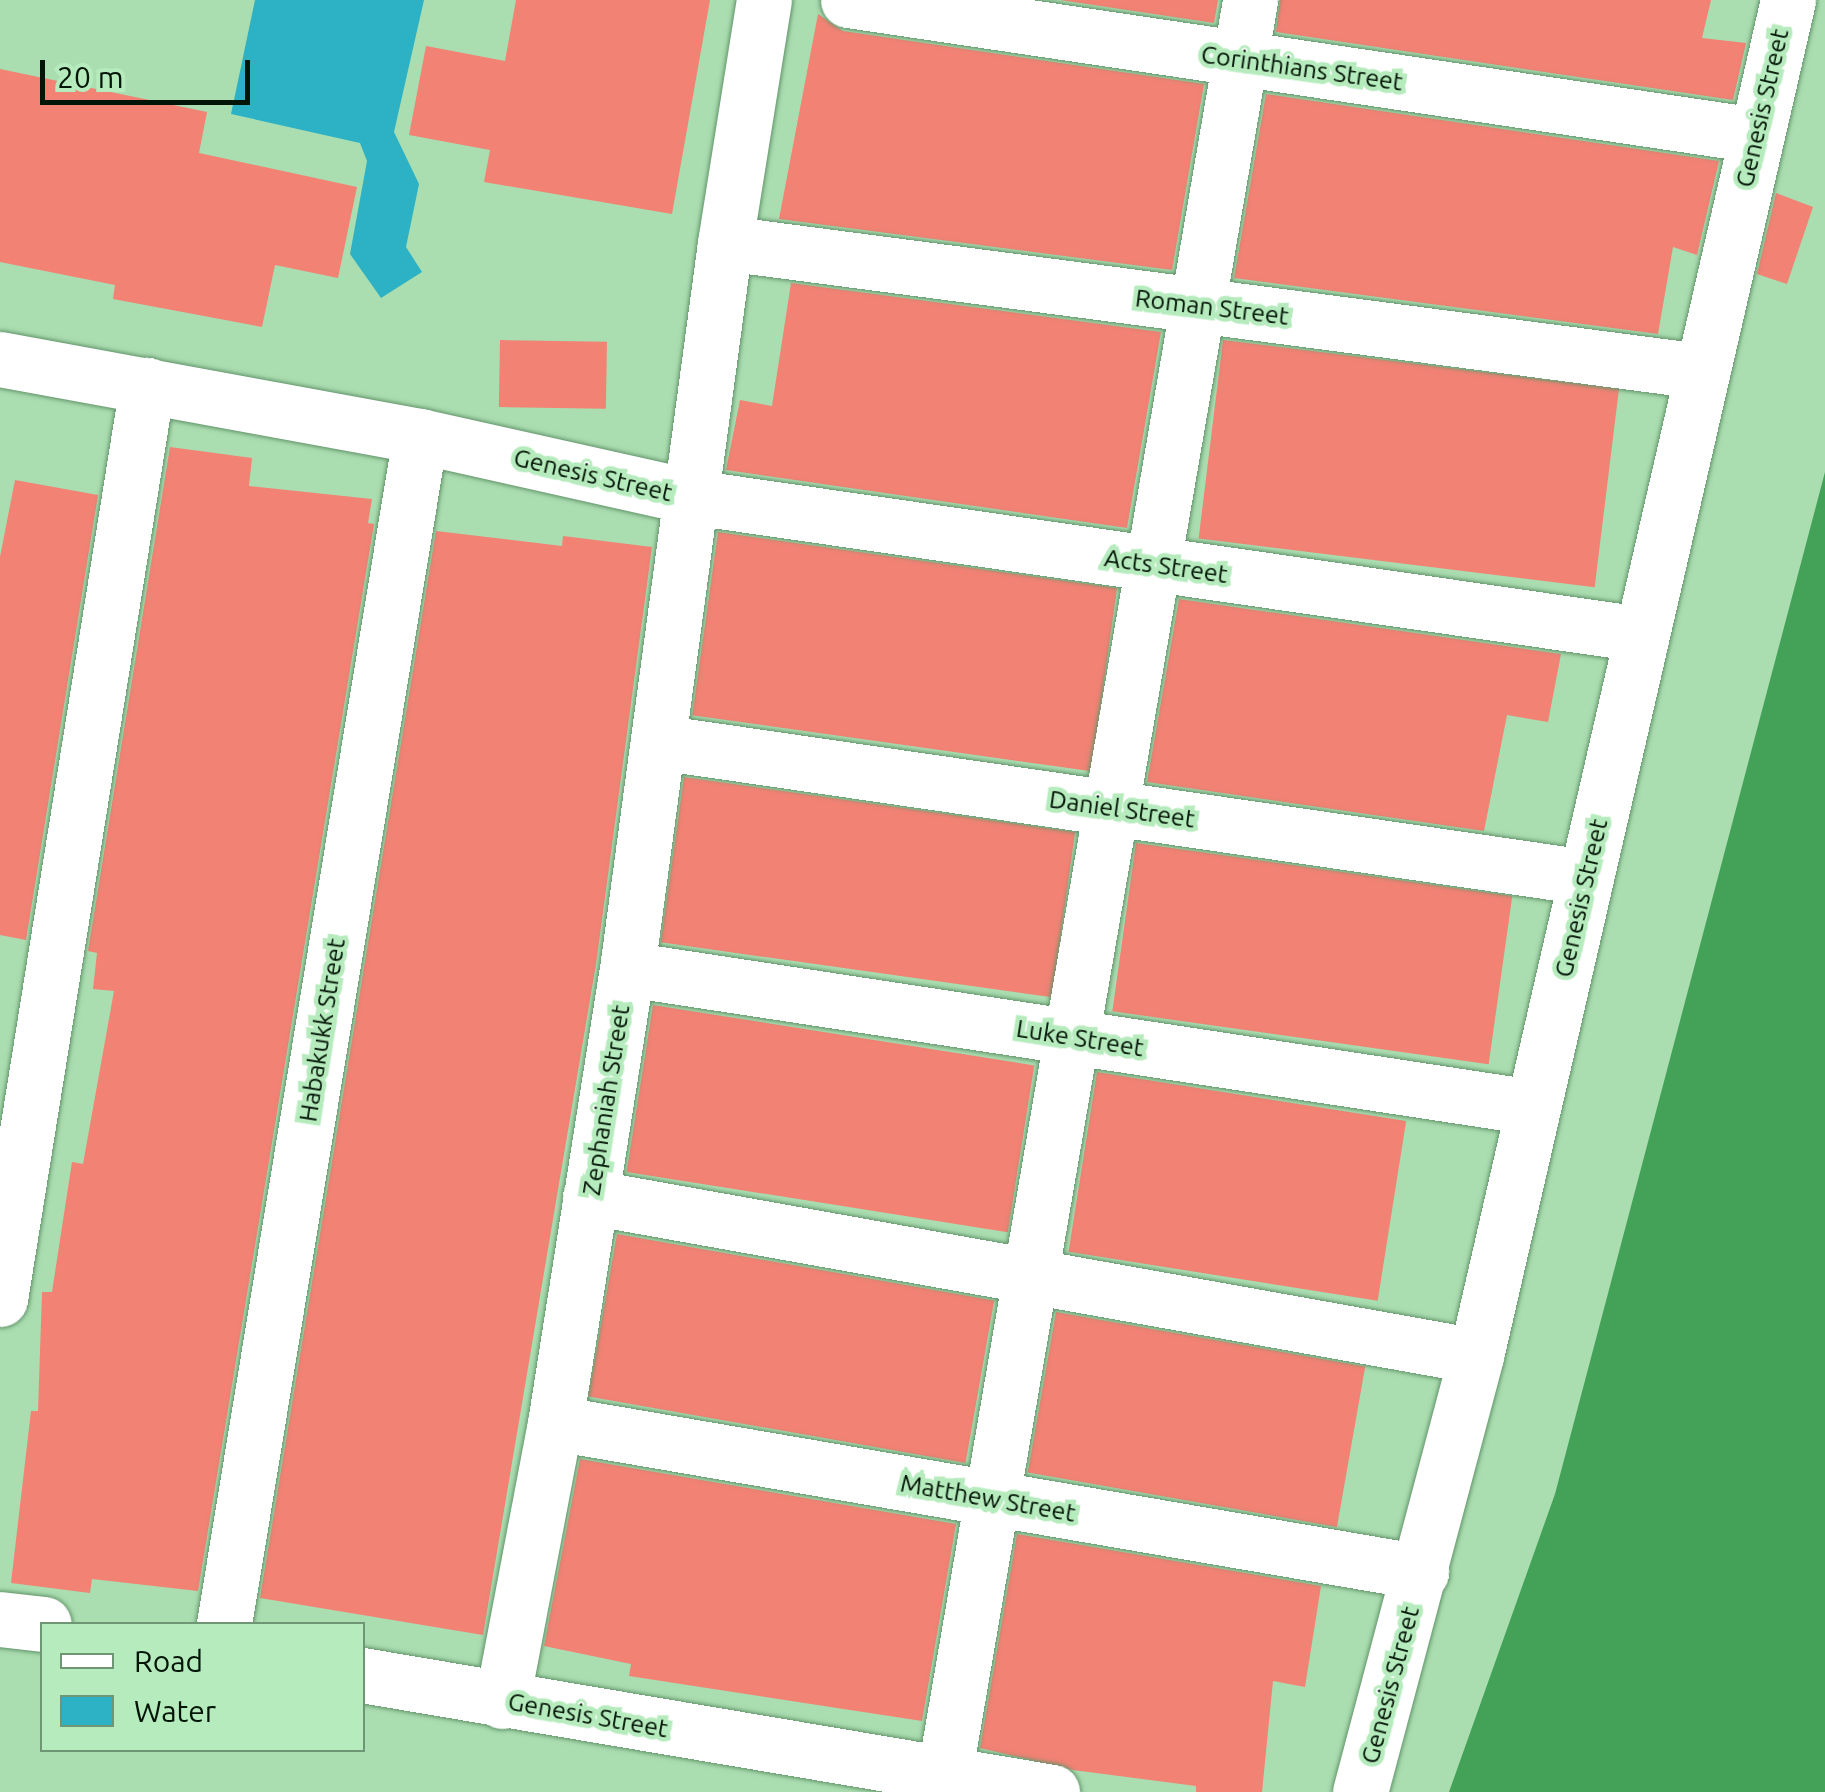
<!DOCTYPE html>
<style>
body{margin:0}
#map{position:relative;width:1825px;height:1792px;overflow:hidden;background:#aaddb0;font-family:Ubuntu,sans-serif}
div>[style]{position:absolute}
.forest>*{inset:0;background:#44a158}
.water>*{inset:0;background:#2cb2c4}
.building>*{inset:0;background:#f28274;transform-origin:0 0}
.roads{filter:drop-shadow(0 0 2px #63946b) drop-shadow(0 0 2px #63946b)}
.minor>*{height:55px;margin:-27.5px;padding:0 27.5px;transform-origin:27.5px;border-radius:27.5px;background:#fff}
span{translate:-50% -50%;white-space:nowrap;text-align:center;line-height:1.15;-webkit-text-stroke:9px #b6ebbd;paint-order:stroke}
.street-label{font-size:25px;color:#031506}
.legend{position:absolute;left:40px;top:1622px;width:325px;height:130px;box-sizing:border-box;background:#b6ebbd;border:2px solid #6e9574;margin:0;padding:12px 18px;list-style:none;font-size:30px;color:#031506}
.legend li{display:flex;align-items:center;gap:20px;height:50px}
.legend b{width:50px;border:2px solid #6e9574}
.scale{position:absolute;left:40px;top:60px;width:210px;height:45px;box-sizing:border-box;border:5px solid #031506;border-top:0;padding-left:12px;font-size:30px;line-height:35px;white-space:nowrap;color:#031506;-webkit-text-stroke:8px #b6ebbd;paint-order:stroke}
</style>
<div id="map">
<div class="forest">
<div style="clip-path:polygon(1825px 472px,1825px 1792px,1449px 1792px,1555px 1494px)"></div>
</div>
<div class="water">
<div style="clip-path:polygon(255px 0,424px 0,394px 132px,419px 184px,406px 247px,422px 272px,381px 298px,350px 254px,367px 161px,360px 143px,231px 114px)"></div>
</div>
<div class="building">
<div style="clip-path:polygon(516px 0,710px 0,672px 214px,484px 182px,490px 150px,409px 135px,426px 46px,505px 61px)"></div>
<div style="clip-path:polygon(1060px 0,1218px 0,1214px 23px)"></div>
<div style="clip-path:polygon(1280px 0,1711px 0,1702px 38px,1746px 43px,1733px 100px,1276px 32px)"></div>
<div style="clip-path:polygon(818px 14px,843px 31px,1204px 84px,1172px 270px,779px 219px)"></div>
<div style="clip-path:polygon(0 69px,207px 112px,199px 153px,357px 187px,338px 278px,275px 265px,262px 327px,113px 299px,115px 285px,0 262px)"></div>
<div style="clip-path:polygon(1266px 94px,1719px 161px,1697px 255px,1673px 247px,1658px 334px,1234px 278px)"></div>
<div style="clip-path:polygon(1776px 193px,1813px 207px,1787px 284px,1757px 274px)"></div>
<div style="clip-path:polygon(791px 283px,1161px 332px,1127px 528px,726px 470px,740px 400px,772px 406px)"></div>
<div style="left:500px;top:340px;width:107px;height:67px;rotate:1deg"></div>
<div style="left:1223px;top:340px;width:399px;height:200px;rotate:7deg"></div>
<div style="clip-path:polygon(170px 447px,252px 458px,249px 486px,372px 499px,368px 523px,374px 524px,198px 1591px,92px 1579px,90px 1593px,11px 1583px,31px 1411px,38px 1411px,42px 1292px,52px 1292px,72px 1162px,83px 1164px,114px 991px,93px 989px,97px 953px,88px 951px)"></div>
<div style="clip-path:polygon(15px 480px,98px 495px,26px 940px,0 935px,0 557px)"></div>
<div style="clip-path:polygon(436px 531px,562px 546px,563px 536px,652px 547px,596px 964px,483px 1635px,260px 1598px)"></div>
<div style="left:718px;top:532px;width:403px;height:185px;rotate:8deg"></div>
<div style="clip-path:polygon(1179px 599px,1561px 654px,1548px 722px,1507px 715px,1484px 831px,1147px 782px)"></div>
<div style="left:684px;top:777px;width:395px;height:167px;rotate:8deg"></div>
<div style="left:1136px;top:843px;width:380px;height:170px;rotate:8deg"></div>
<div style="left:653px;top:1005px;width:386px;height:169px;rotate:9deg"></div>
<div style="left:1097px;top:1072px;width:313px;height:182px;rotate:9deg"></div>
<div style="left:617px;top:1234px;width:383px;height:165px;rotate:10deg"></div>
<div style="left:1056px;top:1312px;width:314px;height:163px;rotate:10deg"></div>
<div style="clip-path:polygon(580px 1459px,956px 1524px,922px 1721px,629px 1676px,631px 1664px,544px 1646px)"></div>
<div style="clip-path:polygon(1017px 1534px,1321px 1586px,1305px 1687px,1273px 1681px,1262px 1792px,1196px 1792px,1196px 1786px,1073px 1770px,980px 1748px)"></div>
</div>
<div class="roads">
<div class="minor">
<div style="left:848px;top:0;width:918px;rotate:8.46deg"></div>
<div style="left:725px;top:243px;width:983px;rotate:7.48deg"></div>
<div style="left:0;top:359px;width:427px;rotate:10.4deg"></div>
<div style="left:420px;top:436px;width:279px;rotate:12.6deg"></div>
<div style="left:692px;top:497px;width:958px;rotate:8.22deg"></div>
<div style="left:658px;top:742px;width:938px;rotate:8.28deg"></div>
<div style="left:627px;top:969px;width:915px;rotate:8.67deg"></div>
<div style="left:590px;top:1197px;width:900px;rotate:10.17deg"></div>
<div style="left:0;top:1299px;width:926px;rotate:-80.86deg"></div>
<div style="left:555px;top:1423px;width:879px;rotate:9.76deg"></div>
<div style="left:0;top:1619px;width:44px;rotate:6.5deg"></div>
<div style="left:224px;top:1624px;width:1204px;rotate:-80.63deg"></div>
<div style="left:362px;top:1675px;width:700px;rotate:9.62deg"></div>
<div style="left:502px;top:1701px;width:283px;rotate:-79.2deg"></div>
<div style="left:555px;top:1423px;width:460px;rotate:-81deg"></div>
<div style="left:627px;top:969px;width:733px;rotate:-82.31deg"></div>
<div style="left:725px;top:243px;width:246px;rotate:-80.9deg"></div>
<div style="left:944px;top:1776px;width:1802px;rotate:-80.22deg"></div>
<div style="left:1360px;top:1792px;width:451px;rotate:-75.1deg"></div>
<div style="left:1476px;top:1356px;width:1391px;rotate:-77.04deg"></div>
</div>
</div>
<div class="street-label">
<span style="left:1302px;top:68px;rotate:8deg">Corinthians Street</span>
<span style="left:1762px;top:108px;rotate:-77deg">Genesis Street</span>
<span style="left:1212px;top:307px;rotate:7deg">Roman Street</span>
<span style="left:593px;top:475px;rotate:13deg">Genesis Street</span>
<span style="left:1166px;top:566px;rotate:8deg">Acts Street</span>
<span style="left:1122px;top:809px;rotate:8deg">Daniel Street</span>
<span style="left:1581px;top:898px;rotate:-77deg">Genesis Street</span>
<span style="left:322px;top:1030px;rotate:-81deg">Habakukk Street</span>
<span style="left:1080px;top:1038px;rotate:9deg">Luke Street</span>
<span style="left:606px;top:1100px;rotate:-81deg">Zephaniah Street</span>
<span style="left:988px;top:1498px;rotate:10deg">Matthew Street</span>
<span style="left:1390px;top:1685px;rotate:-75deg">Genesis Street</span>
<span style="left:588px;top:1715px;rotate:10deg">Genesis Street</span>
</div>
<ul class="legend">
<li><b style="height:12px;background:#fff"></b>Road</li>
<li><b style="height:28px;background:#2cb2c4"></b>Water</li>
</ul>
<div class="scale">20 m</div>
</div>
